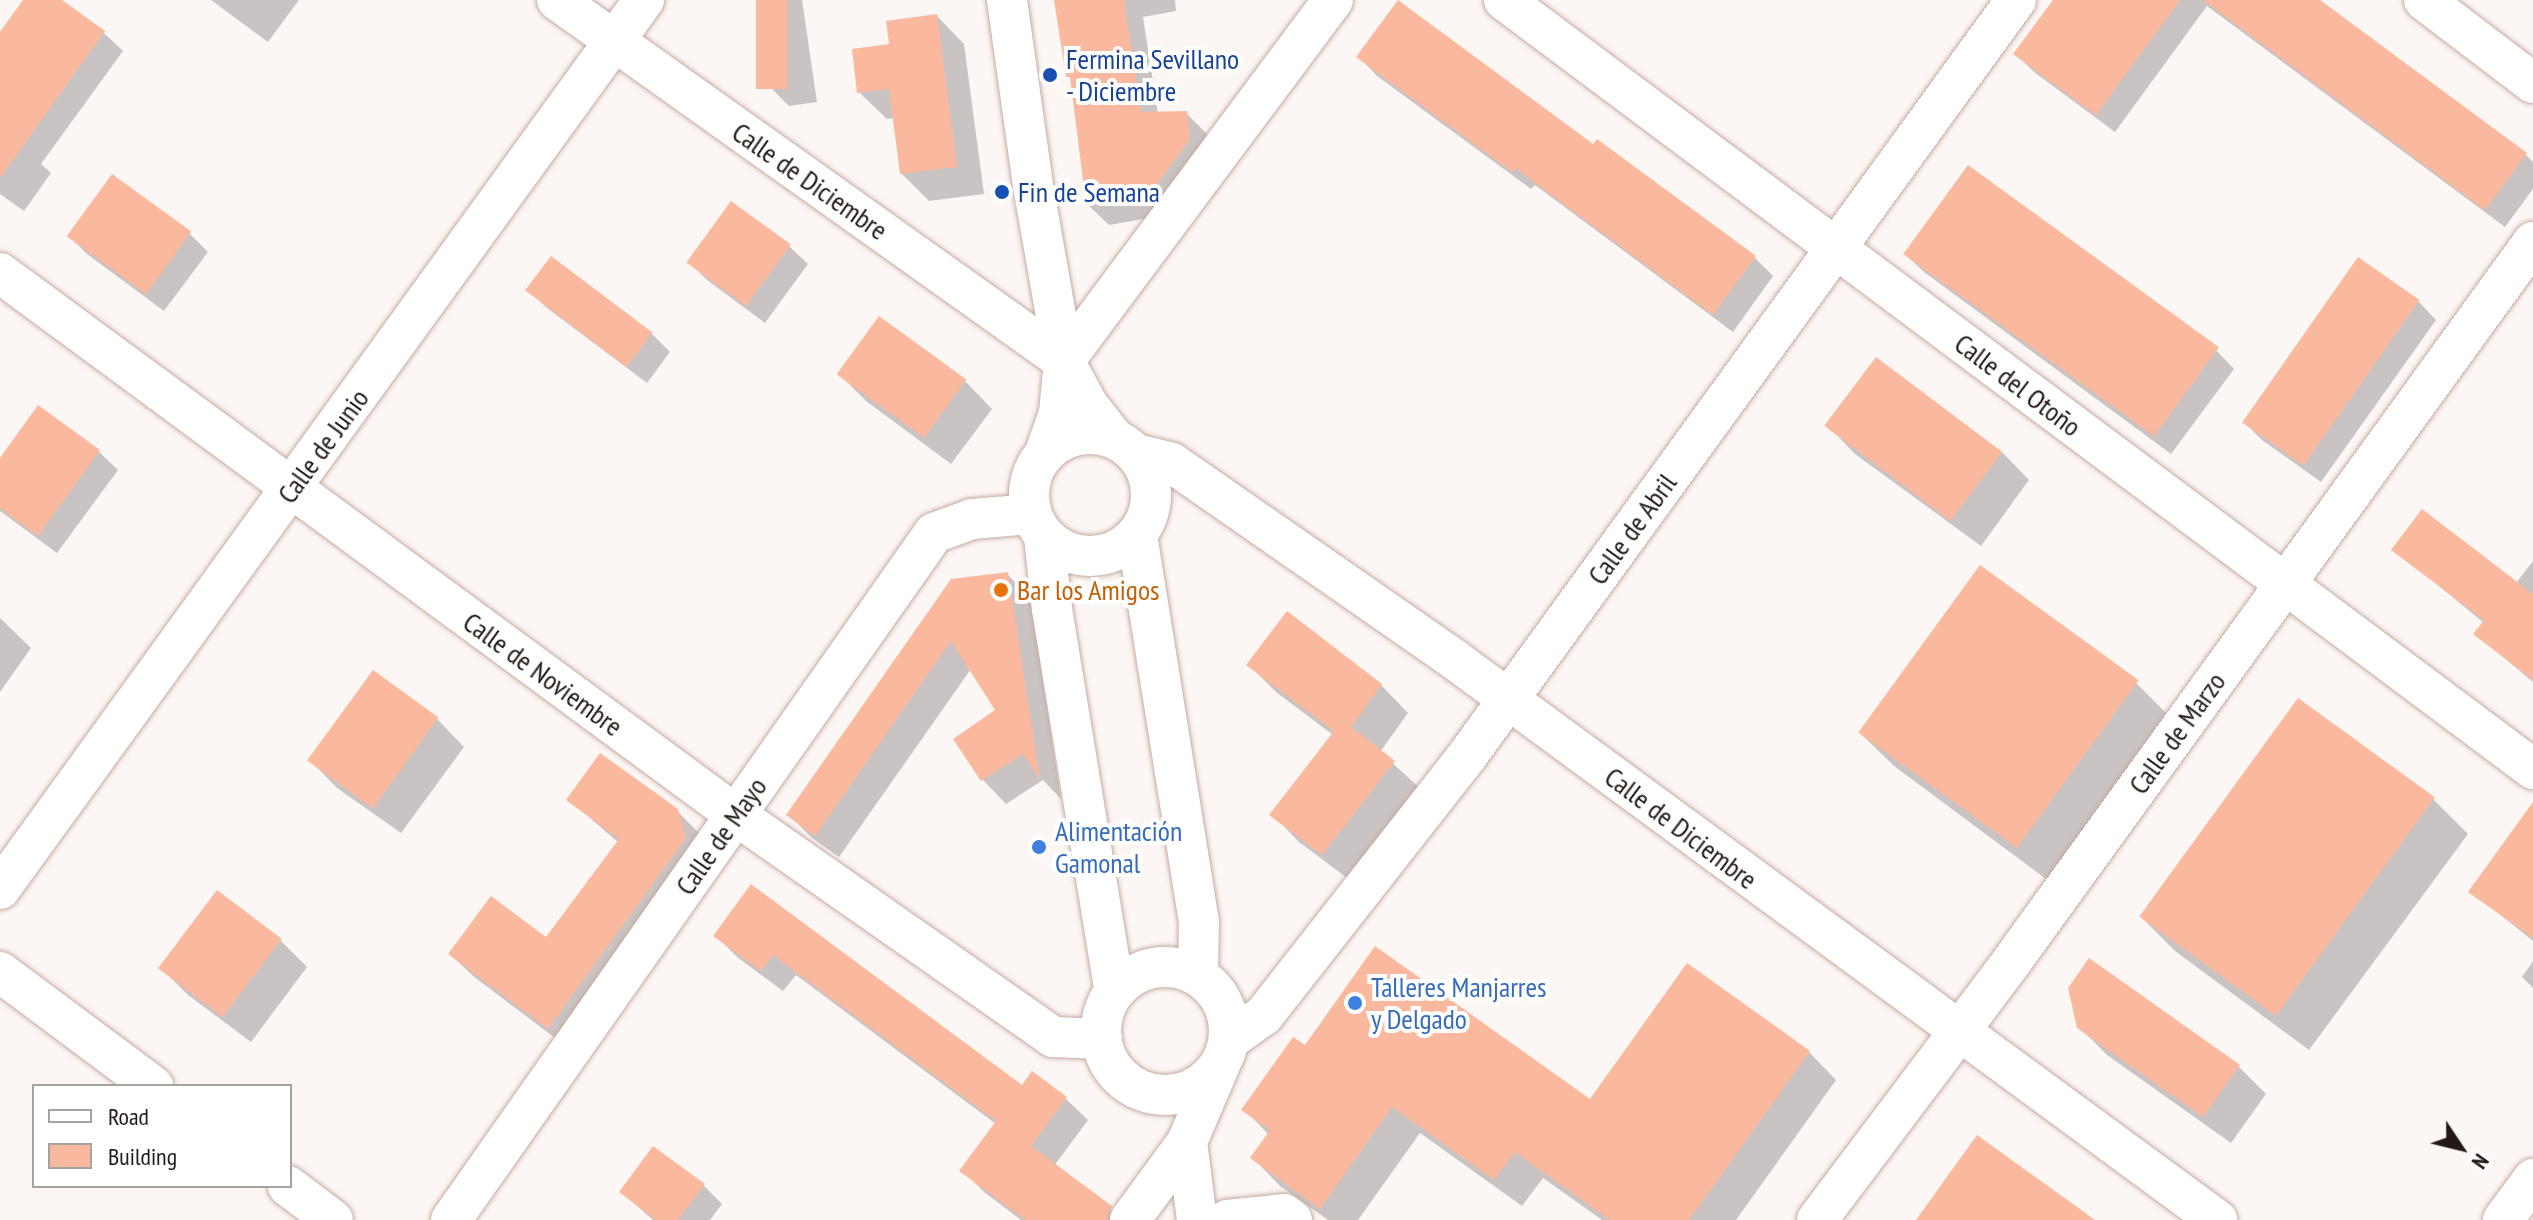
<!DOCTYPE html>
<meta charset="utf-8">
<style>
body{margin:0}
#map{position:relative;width:2533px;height:1220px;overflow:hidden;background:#fcf6f4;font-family:"PT Sans Narrow",sans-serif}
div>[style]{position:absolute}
.shadow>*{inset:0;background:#0003}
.building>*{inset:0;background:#fab99e;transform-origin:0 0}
.roads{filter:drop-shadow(0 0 2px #c6aba0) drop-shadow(0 0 2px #c6aba0)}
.street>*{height:40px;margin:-20px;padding:0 20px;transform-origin:20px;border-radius:20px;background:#fff}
.street>.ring{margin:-20px;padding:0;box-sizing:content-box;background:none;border:40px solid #fff;border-radius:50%}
.dots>*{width:22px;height:22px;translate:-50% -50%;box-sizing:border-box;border:4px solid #fff;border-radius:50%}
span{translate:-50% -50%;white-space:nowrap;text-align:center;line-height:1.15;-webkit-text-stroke:8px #fff;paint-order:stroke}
.transit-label{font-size:28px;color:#164399}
.left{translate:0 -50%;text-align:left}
.street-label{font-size:28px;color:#221914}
.food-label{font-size:28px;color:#c56008}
.shop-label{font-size:28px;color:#366cbe}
.legend{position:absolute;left:32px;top:1084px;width:260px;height:104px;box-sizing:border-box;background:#fff;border:2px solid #a7a3a1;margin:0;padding:10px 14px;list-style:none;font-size:24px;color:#221914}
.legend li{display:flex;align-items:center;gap:16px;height:40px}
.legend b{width:40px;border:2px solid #a7a3a1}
.north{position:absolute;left:2421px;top:1108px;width:80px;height:80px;-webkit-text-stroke:6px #fff;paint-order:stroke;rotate:125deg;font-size:22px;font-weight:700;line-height:32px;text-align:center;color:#221914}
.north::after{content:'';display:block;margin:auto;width:28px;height:36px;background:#221914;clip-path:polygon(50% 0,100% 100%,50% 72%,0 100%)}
</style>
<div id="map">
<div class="shadow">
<div style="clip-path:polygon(26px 0,58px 0,104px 33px,123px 51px,41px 164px,51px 173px,24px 211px,0 194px,0 36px)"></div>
<div style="clip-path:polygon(211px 0,299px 0,268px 42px)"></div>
<div style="clip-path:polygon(758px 0,802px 0,817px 102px,789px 106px,770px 87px)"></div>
<div style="clip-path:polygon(1056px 0,1175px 0,1176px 11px,1143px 17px,1158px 114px,1186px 113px,1207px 134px,1211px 161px,1172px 214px,1109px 225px,1087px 204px,1073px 81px,1068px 76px)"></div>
<div style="clip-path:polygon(2055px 0,2316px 0,2526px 155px,2533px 162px,2533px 189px,2505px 227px,2207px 6px,2115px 132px,2034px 72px,2015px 53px)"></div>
<div style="clip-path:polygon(937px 16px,964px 44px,984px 194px,929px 201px,902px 174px,895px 118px,887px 119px,859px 92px,891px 46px)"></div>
<div style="clip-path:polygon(1359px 57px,1594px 147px,1597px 142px,1755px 258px,1773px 276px,1733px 332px,1535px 185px,1531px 189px,1377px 76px)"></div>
<div style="clip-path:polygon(1969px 168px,2216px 350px,2234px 369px,2171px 454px,1924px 272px,1905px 254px)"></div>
<div style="clip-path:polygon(189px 233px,208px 252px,164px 311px,87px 254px,69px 236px)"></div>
<div style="clip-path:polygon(789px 246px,808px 264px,765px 323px,707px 280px,689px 262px)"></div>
<div style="clip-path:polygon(551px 259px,652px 334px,670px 352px,647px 383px,547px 308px,528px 290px)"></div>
<div style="clip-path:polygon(2418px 301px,2436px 320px,2321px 482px,2262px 440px,2244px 422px)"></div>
<div style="clip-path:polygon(1876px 360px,2002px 452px,2029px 480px,1981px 546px,1855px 454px,1828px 426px)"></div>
<div style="clip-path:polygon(839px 374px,965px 381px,992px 409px,951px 464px,866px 401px)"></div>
<div style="clip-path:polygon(38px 407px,99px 452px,118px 470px,57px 553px,0 511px,0 461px)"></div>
<div style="clip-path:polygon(2394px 549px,2516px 583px,2533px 561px,2533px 682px,2476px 634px,2484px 623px)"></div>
<div style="clip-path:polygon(1007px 574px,1030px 597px,1061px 799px,1043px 780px,1006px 804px,983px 780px,955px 740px,998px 710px,971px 669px,839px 857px,812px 838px,789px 815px)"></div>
<div style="clip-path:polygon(1287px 614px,1381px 685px,1408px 713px,1380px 752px,1421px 789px,1350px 880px,1299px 842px,1272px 814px,1333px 735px,1276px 692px,1249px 665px)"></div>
<div style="clip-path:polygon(0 618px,31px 648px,0 692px)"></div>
<div style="clip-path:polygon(2136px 683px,2171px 718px,2050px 882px,1894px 766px,1859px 732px)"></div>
<div style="clip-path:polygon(437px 719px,464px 747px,401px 833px,337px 788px,310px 760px)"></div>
<div style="clip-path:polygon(568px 799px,677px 811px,700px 834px,571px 1050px,473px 976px,450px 954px,546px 940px,619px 843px)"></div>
<div style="clip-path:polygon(2433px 799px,2468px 834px,2309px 1050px,2175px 951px,2140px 916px)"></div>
<div style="clip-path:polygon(2533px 805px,2533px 941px,2471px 891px)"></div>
<div style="clip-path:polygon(752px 887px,1022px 1087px,1032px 1074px,1066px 1099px,1088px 1120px,1054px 1166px,1122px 1220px,1021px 1220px,984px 1192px,962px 1170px,996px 1124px,796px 975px,783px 991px,737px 957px,716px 936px)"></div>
<div style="clip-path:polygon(280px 940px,307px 967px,251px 1042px,188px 995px,161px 968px)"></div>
<div style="clip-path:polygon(2089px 961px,2239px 1067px,2266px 1094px,2231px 1143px,2107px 1055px,2079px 1027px)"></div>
<div style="clip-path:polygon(2533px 961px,2533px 988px,2522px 977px)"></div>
<div style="clip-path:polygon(1305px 1048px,1591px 1102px,1809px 1052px,1836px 1080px,1736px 1220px,1602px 1220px,1543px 1178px,1522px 1206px,1420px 1133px,1358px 1220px,1328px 1220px,1280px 1186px,1253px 1158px,1269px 1135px,1244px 1109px)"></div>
<div style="clip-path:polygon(703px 1185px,722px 1204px,710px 1220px,653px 1220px,621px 1192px)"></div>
</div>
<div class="building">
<div style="clip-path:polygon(23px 0,62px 0,105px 31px,0 178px,0 32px)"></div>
<div style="left:756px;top:0;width:31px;height:89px"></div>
<div style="clip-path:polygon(1054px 0,1124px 0,1141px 112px,1187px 111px,1190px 139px,1151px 193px,1086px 204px,1070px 77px,1066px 77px)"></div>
<div style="clip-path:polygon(1398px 0,1593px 144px,1597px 139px,1756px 256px,1713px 315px,1515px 168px,1512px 172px,1356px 57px)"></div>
<div style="clip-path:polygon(2053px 0,2180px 0,2096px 115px,2013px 54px)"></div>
<div style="clip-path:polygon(2203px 0,2320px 0,2527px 153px,2485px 210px)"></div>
<div style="clip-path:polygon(937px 14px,957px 167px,900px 174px,889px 89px,857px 93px,852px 49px,889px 44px,886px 21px)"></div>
<div style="left:1968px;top:165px;width:310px;height:110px;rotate:36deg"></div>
<div style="left:112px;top:174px;width:98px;height:77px;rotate:36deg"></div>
<div style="left:731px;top:201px;width:74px;height:76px;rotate:36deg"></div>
<div style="left:551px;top:256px;width:127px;height:43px;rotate:37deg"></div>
<div style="left:2358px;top:257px;width:75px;height:202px;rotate:35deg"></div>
<div style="left:879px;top:316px;width:108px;height:72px;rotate:36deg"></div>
<div style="left:1876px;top:357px;width:158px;height:86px;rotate:37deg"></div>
<div style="clip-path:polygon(38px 405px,100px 450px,38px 536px,0 508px,0 458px)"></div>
<div style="clip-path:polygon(2422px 509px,2533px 594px,2533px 680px,2473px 634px,2484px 620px,2391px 550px)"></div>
<div style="left:1980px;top:565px;width:196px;height:207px;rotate:36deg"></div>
<div style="clip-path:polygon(1008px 572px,1040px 780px,1023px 754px,981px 781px,953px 739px,995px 710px,951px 641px,815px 836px,786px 815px,951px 579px)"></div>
<div style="clip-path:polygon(1287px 611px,1382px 684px,1351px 727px,1395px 761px,1322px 855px,1269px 815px,1334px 731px,1246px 665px)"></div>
<div style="left:373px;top:670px;width:81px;height:112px;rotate:36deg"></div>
<div style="left:2298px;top:698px;width:169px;height:270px;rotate:36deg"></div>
<div style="clip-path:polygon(600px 753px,678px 809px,686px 838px,548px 1029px,448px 954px,491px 896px,546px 937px,619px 839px,566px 800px)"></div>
<div style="clip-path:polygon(2533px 802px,2533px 938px,2468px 892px)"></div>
<div style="clip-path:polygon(751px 884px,1022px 1085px,1032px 1071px,1067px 1097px,1031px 1146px,1112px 1206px,1107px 1220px,1026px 1220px,959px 1171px,996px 1121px,773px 955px,761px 971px,713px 936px)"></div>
<div style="left:217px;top:890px;width:81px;height:98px;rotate:37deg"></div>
<div style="clip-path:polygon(1375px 946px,1590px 1099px,1687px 963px,1810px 1051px,1689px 1220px,1610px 1220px,1515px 1152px,1494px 1180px,1392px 1107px,1320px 1209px,1250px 1158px,1270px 1130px,1241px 1110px,1293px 1037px,1305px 1045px)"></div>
<div style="clip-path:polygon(2089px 958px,2240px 1065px,2203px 1117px,2077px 1028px,2068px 988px)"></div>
<div style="clip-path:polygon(1977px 1135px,2095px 1220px,1916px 1220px)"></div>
<div style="clip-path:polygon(653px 1146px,705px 1184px,678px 1220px,656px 1220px,619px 1192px)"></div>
</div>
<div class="roads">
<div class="street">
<div style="left:557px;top:0;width:622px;rotate:35.45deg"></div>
<div style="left:1064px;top:361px;width:50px;rotate:61.4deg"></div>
<div style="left:1088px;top:405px;width:42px;rotate:51.8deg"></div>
<div style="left:1007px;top:0;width:193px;rotate:82deg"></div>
<div style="left:1034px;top:191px;width:173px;rotate:80deg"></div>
<div style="left:1064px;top:361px;width:52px;rotate:95.5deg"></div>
<div style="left:1059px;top:413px;width:42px;rotate:109.3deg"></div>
<div style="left:1504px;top:0;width:1285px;rotate:36.77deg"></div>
<div style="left:2424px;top:0;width:137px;rotate:37.3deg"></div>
<div style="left:0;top:273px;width:914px;rotate:36.37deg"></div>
<div style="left:736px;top:815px;width:387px;rotate:35deg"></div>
<div style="left:1053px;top:1037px;width:49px;rotate:2.3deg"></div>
<div style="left:1064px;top:361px;width:450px;rotate:-53.3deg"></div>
<div class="ring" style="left:1029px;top:434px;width:82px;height:82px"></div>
<div style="left:1136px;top:454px;width:37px;rotate:14deg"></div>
<div style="left:1172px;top:463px;width:345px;rotate:34.8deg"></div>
<div style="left:1455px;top:660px;width:946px;rotate:36.31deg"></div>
<div style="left:1137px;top:535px;width:392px;rotate:80.9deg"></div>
<div style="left:1199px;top:922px;width:53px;rotate:91.1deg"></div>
<div style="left:1044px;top:537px;width:72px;rotate:83.7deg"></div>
<div style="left:1052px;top:609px;width:388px;rotate:80.7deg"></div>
<div style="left:0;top:889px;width:1098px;rotate:-54.08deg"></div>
<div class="ring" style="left:1101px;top:967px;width:88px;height:88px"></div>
<div style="left:0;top:972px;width:191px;rotate:36.7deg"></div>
<div style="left:1229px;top:1040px;width:43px;rotate:-35.5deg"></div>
<div style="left:1264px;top:1015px;width:329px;rotate:-51.9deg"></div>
<div style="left:1467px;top:756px;width:934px;rotate:-54.01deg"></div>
<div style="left:288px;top:1186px;width:56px;rotate:37.1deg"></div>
<div style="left:451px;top:1220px;width:840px;rotate:-54.89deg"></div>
<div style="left:934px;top:533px;width:40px;rotate:-20.2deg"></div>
<div style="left:972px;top:519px;width:58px;rotate:-4.9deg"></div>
<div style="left:1130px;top:1220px;width:97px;rotate:-53.8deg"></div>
<div style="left:1197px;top:1220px;width:79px;rotate:-97.3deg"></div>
<div style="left:1187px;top:1142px;width:82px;rotate:-66.9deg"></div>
<div style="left:1227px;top:1220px;width:57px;rotate:-6deg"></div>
<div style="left:1284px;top:1214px;width:10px;rotate:37deg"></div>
<div style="left:1817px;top:1220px;width:324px;rotate:-53deg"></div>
<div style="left:2012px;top:961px;width:888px;rotate:-54.07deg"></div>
<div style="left:2503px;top:1220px;width:51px;rotate:-53.8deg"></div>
</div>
</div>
<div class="dots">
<div style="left:1050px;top:75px;background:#1a4fb4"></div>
<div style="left:1002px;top:192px;background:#1a4fb4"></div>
<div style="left:1001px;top:590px;background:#e8710a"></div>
<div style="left:1039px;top:847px;background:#3f7fe0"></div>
<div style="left:1355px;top:1003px;background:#3f7fe0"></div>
</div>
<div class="transit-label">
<span class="left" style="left:1066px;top:75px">Fermina Sevillano<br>- Diciembre</span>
<span class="left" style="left:1018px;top:192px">Fin de Semana</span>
</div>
<div class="street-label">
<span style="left:810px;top:181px;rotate:35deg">Calle de Diciembre</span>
<span style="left:2018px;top:385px;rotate:37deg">Calle del Otoño</span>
<span style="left:323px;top:446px;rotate:-54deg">Calle de Junio</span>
<span style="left:1632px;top:529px;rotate:-54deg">Calle de Abril</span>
<span style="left:543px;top:674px;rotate:36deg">Calle de Noviembre</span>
<span style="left:2177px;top:733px;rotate:-54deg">Calle de Marzo</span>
<span style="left:1681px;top:828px;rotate:37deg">Calle de Diciembre</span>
<span style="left:721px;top:836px;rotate:-55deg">Calle de Mayo</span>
</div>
<div class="food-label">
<span class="left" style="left:1017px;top:590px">Bar los Amigos</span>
</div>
<div class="shop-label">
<span class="left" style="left:1055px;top:847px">Alimentación<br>Gamonal</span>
<span class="left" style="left:1371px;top:1003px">Talleres Manjarres<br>y Delgado</span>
</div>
<ul class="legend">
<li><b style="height:10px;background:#fff"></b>Road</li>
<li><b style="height:22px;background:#fab99e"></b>Building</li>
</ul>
<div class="north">N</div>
</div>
